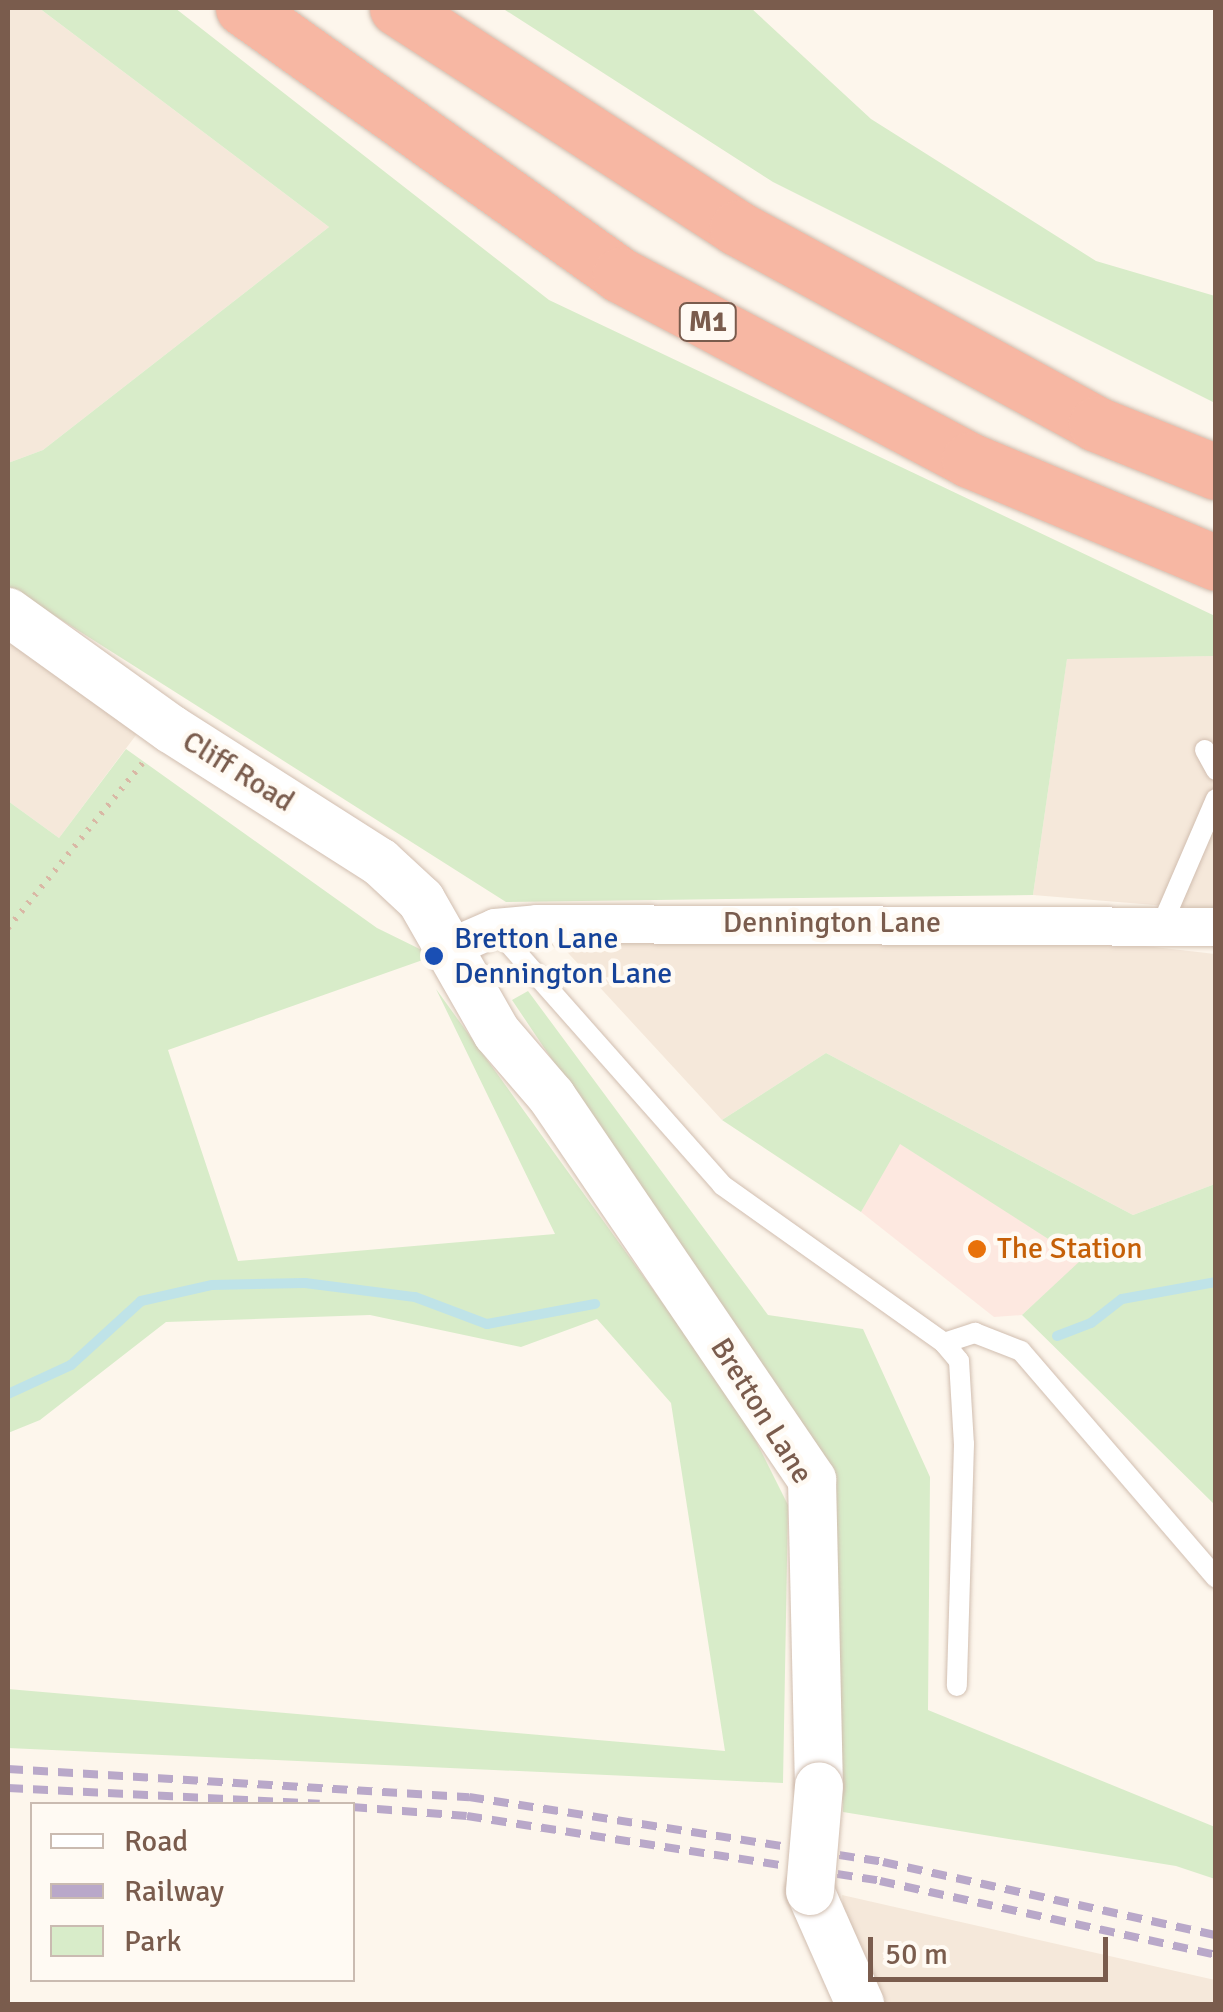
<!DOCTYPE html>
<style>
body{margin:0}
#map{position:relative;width:1223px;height:2012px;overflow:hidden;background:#fdf6ec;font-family:Signika,sans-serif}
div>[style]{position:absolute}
.residential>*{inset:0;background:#f5e8da}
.commercial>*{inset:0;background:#fde8e0}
.green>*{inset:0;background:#d8ecc9}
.stream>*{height:10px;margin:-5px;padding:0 5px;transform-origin:5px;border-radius:5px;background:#bfe3e8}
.path>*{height:6px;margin-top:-3px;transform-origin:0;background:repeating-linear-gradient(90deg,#d9b8a5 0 2.5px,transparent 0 10.5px)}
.roads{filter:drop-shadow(0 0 2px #d1beb0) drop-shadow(0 0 2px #d1beb0)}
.service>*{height:20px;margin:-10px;padding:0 10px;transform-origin:10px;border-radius:10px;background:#fff}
.minor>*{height:38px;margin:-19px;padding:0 19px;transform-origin:19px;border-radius:19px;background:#fff}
.tertiary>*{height:48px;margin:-24px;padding:0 24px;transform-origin:24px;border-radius:24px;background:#fff}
.motorway>*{height:55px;margin:-27.5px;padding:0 27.5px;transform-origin:27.5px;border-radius:27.5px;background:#f7b7a3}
.rail>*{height:8px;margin-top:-4px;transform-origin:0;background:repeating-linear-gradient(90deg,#b9a8c9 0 15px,transparent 0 25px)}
.bridges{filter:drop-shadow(0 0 2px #d1beb0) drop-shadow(0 0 2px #d1beb0)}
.tertiary-bridge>*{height:48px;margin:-24px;padding:0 24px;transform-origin:24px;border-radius:24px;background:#fff}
.dots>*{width:28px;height:28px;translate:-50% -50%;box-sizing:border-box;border:5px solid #fffaf3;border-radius:50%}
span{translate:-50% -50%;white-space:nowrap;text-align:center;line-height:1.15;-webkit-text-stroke:9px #fffaf3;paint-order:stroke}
.shield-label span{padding:2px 8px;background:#fffaf3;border:2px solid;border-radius:8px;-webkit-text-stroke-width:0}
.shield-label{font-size:28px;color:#7a5c4d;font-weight:700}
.street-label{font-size:30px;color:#7a5c4d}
.transit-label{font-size:30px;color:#164399}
.left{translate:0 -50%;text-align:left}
.food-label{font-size:30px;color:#c56008}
.frame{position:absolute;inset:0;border:10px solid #7a5c4d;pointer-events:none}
.legend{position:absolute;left:30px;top:1802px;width:325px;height:180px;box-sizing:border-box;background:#fffaf3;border:2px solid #cabbb1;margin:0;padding:12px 18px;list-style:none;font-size:30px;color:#7a5c4d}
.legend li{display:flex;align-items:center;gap:20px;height:50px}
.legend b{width:50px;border:2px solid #cabbb1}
.scale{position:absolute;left:868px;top:1937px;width:240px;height:45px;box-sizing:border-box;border:5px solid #7a5c4d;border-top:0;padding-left:12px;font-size:30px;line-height:35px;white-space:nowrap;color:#7a5c4d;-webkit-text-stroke:8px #fffaf3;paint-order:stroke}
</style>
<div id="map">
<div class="residential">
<div style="clip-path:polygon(8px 8px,39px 8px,329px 227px,43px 450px,8px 463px)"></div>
<div style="clip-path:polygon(8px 612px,151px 715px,59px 838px,8px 801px)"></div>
<div style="clip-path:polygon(1213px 656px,1215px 910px,1033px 895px,1067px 658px)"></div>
<div style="clip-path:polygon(1085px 939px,1215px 954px,1215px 1184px,1133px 1215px,826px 1053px,722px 1120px,558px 942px)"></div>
<div style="clip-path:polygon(842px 1895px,1215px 1980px,1215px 2004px,876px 2004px,849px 1959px)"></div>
</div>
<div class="commercial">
<div style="clip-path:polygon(899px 1143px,1082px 1260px,1022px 1315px,994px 1317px,861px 1212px)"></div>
</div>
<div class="green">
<div style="clip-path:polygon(39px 8px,175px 8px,549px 300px,1215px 616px,1215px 670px,1213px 656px,1067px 659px,1033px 895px,506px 902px,8px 586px,8px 463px,43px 450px,329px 227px)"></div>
<div style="clip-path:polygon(502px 8px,751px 8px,871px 119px,1096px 261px,1215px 296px,1215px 403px,773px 182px)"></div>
<div style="clip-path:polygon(126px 749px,377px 928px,434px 956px,168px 1050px,238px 1261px,555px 1234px,436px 989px,742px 1413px,788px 1505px,783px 1783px,8px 1748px,8px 1689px,725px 1751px,671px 1403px,597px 1319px,521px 1347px,370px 1315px,166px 1322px,40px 1420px,8px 1433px,8px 801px,59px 838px)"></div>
<div style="clip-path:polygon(528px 991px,768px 1315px,863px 1329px,930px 1477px,928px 1710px,1215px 1827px,1215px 1879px,1176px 1866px,843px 1812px,832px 1476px,512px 1000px)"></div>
<div style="clip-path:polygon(826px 1053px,1133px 1215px,1215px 1184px,1215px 1505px,1022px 1315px,1081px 1260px,900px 1144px,861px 1212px,722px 1120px)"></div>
</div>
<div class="stream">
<div style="left:1057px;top:1336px;width:36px;rotate:-21deg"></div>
<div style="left:1091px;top:1323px;width:39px;rotate:-38deg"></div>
<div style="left:1122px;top:1299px;width:96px;rotate:-10.3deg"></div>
<div style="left:8px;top:1394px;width:69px;rotate:-24.7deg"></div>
<div style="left:71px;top:1365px;width:95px;rotate:-42.4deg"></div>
<div style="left:141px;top:1301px;width:73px;rotate:-12.7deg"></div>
<div style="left:212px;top:1285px;width:93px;rotate:-1.2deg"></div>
<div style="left:305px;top:1283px;width:111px;rotate:7.3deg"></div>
<div style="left:415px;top:1297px;width:77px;rotate:20.6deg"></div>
<div style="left:487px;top:1324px;width:110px;rotate:-10.5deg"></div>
</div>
<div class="path">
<div style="left:8px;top:928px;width:218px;rotate:-50.8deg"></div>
</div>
<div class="roads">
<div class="service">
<div style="left:1205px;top:750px;width:23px;rotate:61deg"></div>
<div style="left:1163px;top:922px;width:134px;rotate:-66.7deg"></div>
<div style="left:495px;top:928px;width:343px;rotate:48.5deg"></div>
<div style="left:722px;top:1185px;width:272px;rotate:35.4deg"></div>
<div style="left:944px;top:1343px;width:23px;rotate:50deg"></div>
<div style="left:959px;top:1361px;width:83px;rotate:86.6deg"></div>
<div style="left:964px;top:1444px;width:242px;rotate:91.7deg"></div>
<div style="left:944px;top:1343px;width:33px;rotate:-18deg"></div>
<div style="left:975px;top:1333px;width:49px;rotate:21.4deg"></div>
<div style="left:1021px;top:1351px;width:299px;rotate:49.3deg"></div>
</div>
<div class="minor">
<div style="left:452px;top:947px;width:47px;rotate:-23.8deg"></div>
<div style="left:495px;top:928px;width:42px;rotate:-5.4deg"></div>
<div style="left:537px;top:924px;width:679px;rotate:0.25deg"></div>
</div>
<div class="tertiary">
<div style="left:8px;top:612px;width:201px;rotate:35.7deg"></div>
<div style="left:171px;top:729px;width:248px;rotate:32.5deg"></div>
<div style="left:380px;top:862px;width:56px;rotate:42.8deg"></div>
<div style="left:421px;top:900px;width:153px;rotate:60.3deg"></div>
<div style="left:497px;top:1033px;width:84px;rotate:49.3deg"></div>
<div style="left:552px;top:1097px;width:463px;rotate:55.8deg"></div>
<div style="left:812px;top:1480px;width:306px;rotate:88.7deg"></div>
<div style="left:810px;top:1891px;width:124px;rotate:66.1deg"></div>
</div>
<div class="motorway">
<div style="left:243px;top:8px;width:462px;rotate:35.3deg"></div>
<div style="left:620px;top:275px;width:395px;rotate:27.9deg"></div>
<div style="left:969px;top:460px;width:268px;rotate:22.6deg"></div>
<div style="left:397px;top:8px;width:405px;rotate:32.9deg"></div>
<div style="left:737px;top:228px;width:409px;rotate:28.6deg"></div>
<div style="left:1096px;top:424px;width:129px;rotate:21.8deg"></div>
</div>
</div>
<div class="rail">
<div style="left:8px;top:1769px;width:462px;rotate:3.5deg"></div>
<div style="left:469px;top:1797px;width:419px;rotate:8.9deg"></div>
<div style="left:883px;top:1862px;width:341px;rotate:12.4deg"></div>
<div style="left:8px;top:1788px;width:312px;rotate:2.9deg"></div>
<div style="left:352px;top:1807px;width:115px;rotate:4.5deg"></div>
<div style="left:467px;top:1816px;width:418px;rotate:8.9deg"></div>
<div style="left:880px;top:1881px;width:344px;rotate:12.4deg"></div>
</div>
<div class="bridges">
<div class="tertiary-bridge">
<div style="left:810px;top:1891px;width:105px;rotate:-85.1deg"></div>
</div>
</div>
<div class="dots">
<div style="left:434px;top:956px;background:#1a4fb4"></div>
<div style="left:977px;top:1249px;background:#e8710a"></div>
</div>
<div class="shield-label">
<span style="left:708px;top:322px">M1</span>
</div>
<div class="street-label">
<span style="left:238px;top:772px;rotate:32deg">Cliff Road</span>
<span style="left:832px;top:923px">Dennington Lane</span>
<span style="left:761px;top:1411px;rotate:58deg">Bretton Lane</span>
</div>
<div class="transit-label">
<span class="left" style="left:454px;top:956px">Bretton Lane<br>Dennington Lane</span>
</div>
<div class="food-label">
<span class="left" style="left:997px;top:1249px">The Station</span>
</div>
<div class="frame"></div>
<ul class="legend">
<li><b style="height:12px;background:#fff"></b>Road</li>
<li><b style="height:12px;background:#b9a8c9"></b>Railway</li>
<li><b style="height:28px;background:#d8ecc9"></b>Park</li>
</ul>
<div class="scale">50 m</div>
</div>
